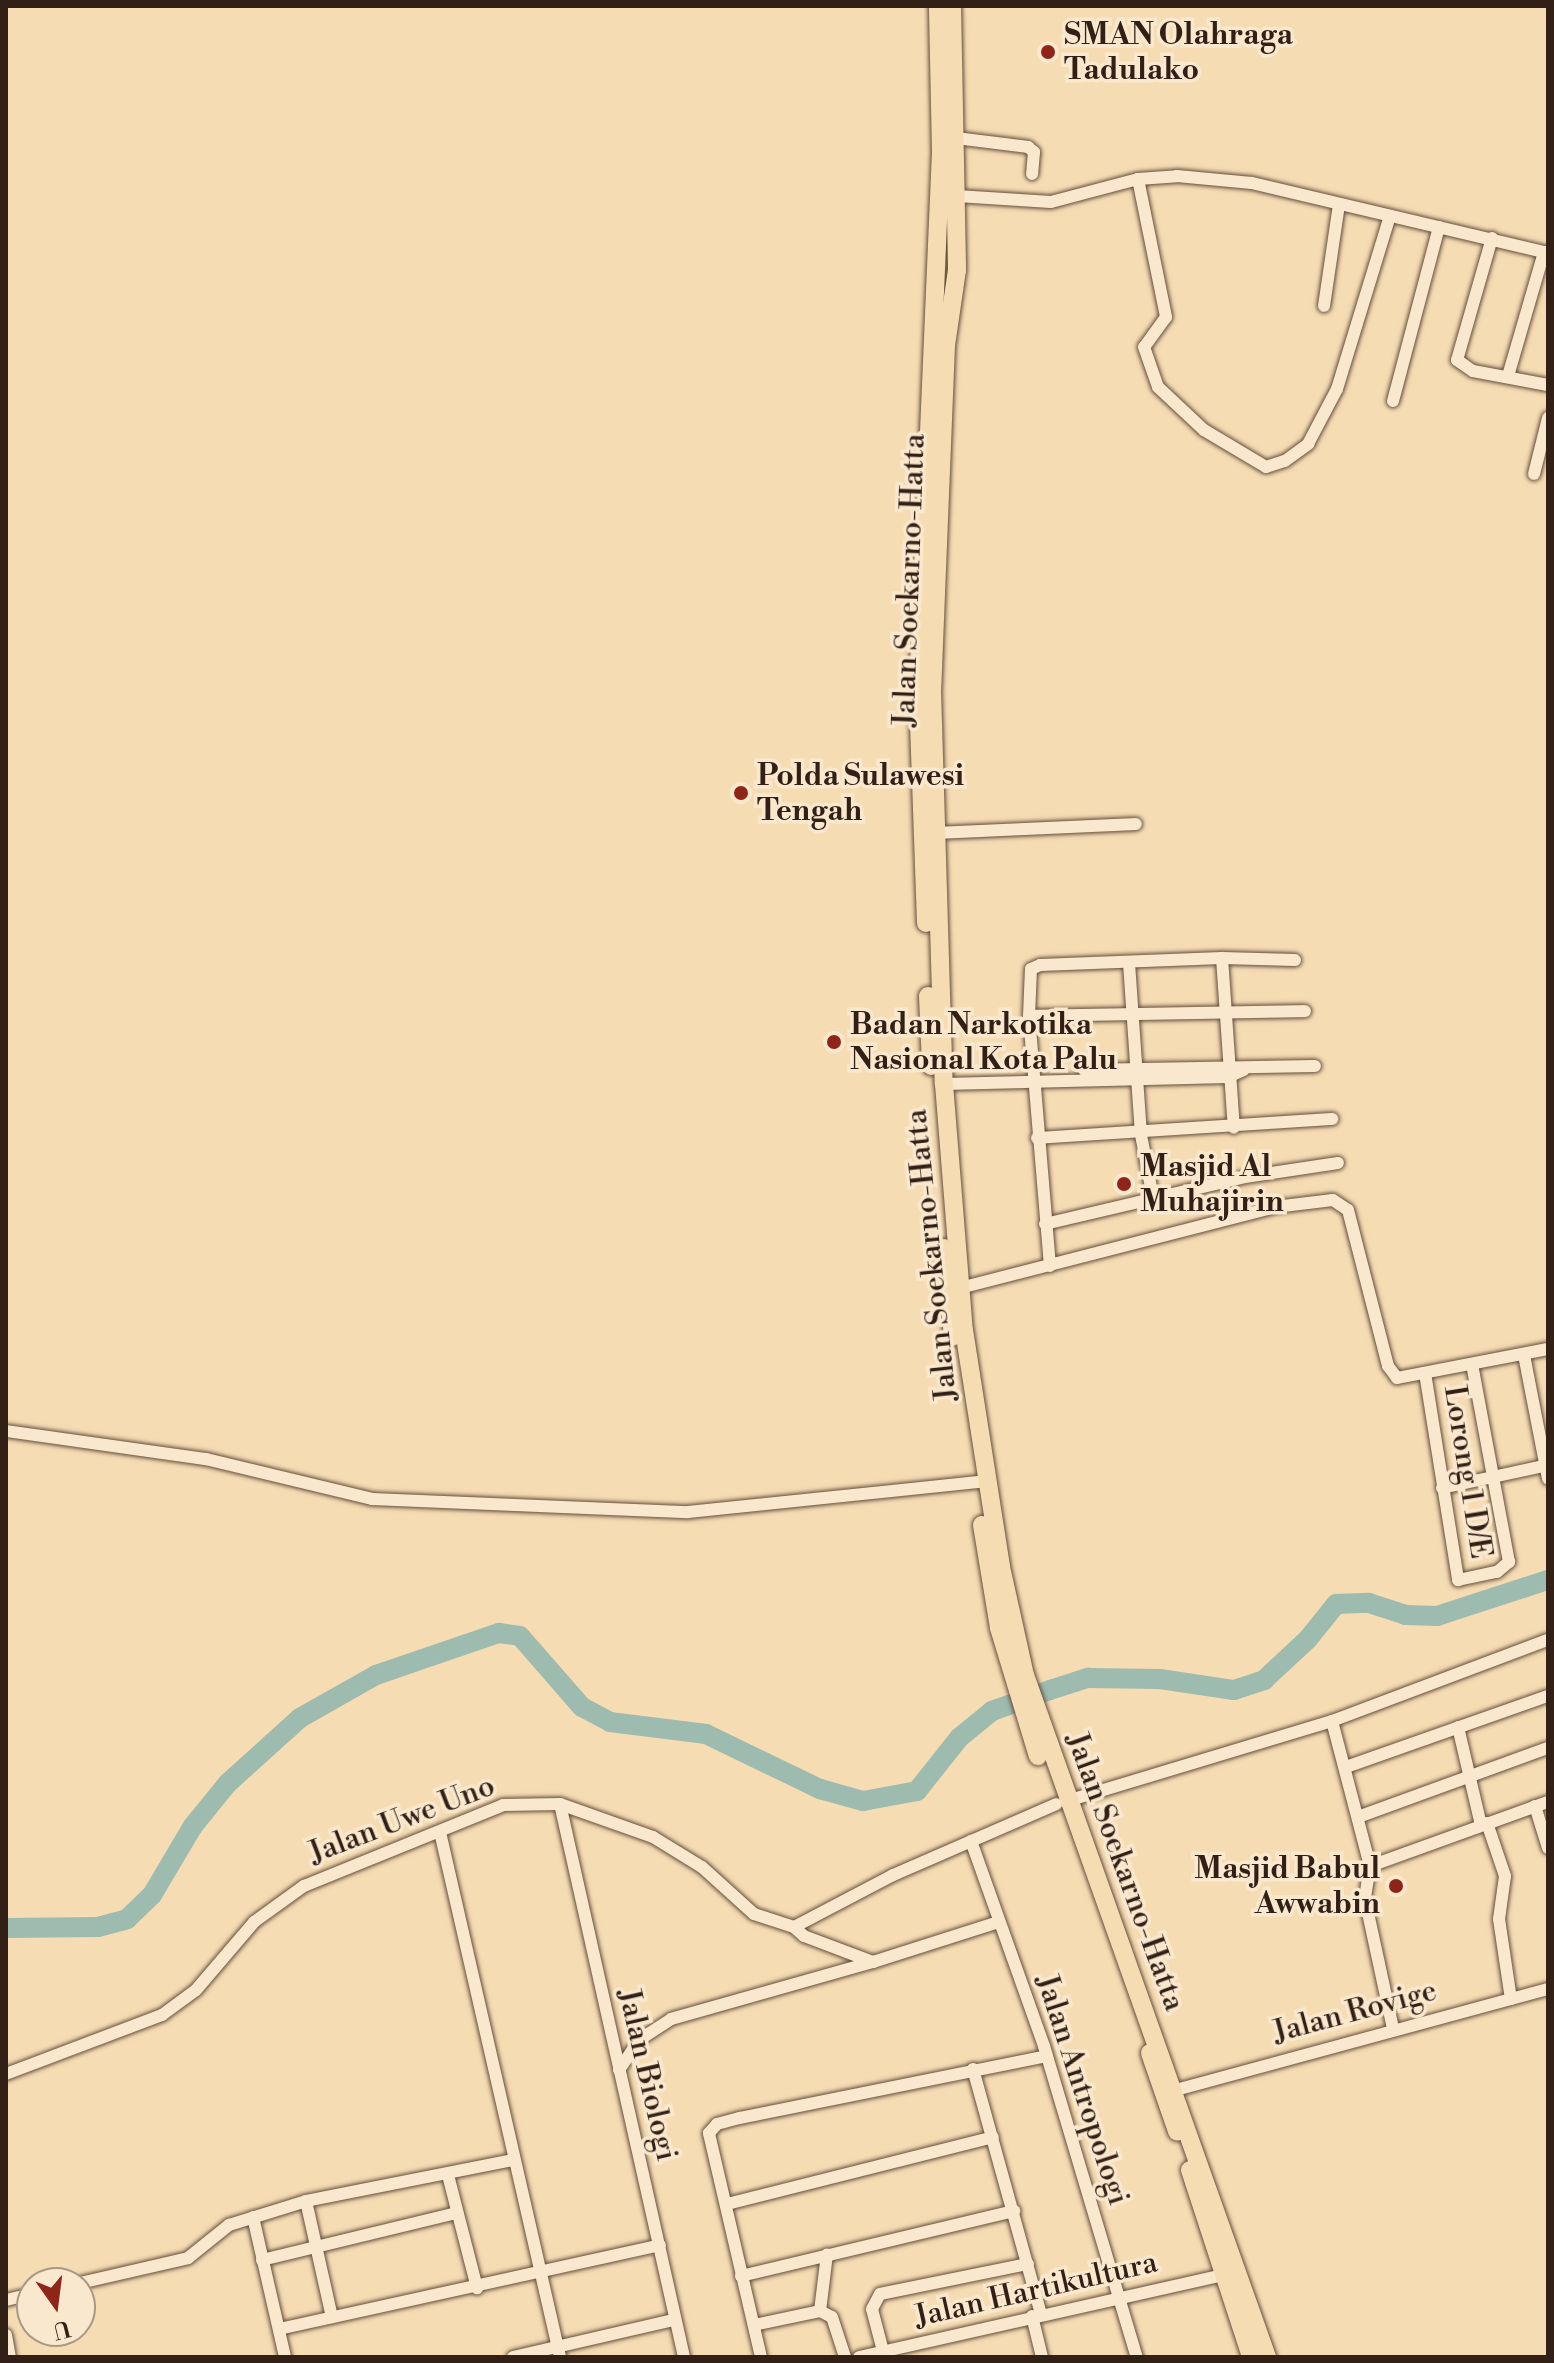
<!DOCTYPE html>
<style>
body{margin:0}
#map{position:relative;width:1554px;height:2363px;overflow:hidden;background:#f6dcb3;font-family:"Libre Bodoni",serif}
div>[style]{position:absolute}
.river>*{height:20px;margin:-10px;padding:0 10px;transform-origin:10px;border-radius:10px;background:#9dbbaf}
.roads{filter:drop-shadow(0 0 2px #634e3d) drop-shadow(0 0 2px #634e3d)}
.street>*{height:12px;margin:-6px;padding:0 6px;transform-origin:6px;border-radius:6px;background:#f9e8ce}
.primary>*{height:18px;margin:-9px;padding:0 9px;transform-origin:9px;border-radius:9px;background:#f6dcb3}
.dots>*{width:22px;height:22px;translate:-50% -50%;box-sizing:border-box;border:4px solid #f9e8ce;border-radius:50%}
span{translate:-50% -50%;white-space:nowrap;text-align:center;line-height:1.15;-webkit-text-stroke:7px #f9e8ce;paint-order:stroke}
.poi-label{font-size:30px;color:#321f16;font-weight:700}
.left{translate:0 -50%;text-align:left}
.right{translate:-100% -50%;text-align:right}
.street-label{font-size:30px;color:#321f16}
.frame{position:absolute;inset:0;border:8px solid #321f16;pointer-events:none}
.north{position:absolute;left:16px;top:2267px;width:80px;height:80px;box-sizing:border-box;background:#f9e8ce;border:2px solid #a99884;border-radius:50%;rotate:166deg;font-size:22px;font-weight:700;line-height:32px;text-align:center;color:#321f16}
.north::after{content:'';display:block;margin:auto;width:28px;height:36px;background:#8f2418;clip-path:polygon(50% 0,100% 100%,50% 72%,0 100%)}
</style>
<div id="map">
<div class="river">
<div style="left:6px;top:1928px;width:92px;rotate:-0.6deg"></div>
<div style="left:98px;top:1927px;width:30px;rotate:-15deg"></div>
<div style="left:127px;top:1919px;width:35px;rotate:-44deg"></div>
<div style="left:152px;top:1895px;width:80px;rotate:-59.3deg"></div>
<div style="left:193px;top:1826px;width:55px;rotate:-50.9deg"></div>
<div style="left:228px;top:1783px;width:97px;rotate:-42.1deg"></div>
<div style="left:300px;top:1718px;width:87px;rotate:-29.5deg"></div>
<div style="left:376px;top:1675px;width:130px;rotate:-18.9deg"></div>
<div style="left:499px;top:1633px;width:21px;rotate:8deg"></div>
<div style="left:520px;top:1636px;width:94px;rotate:48.9deg"></div>
<div style="left:582px;top:1707px;width:32px;rotate:28deg"></div>
<div style="left:610px;top:1722px;width:97px;rotate:7.1deg"></div>
<div style="left:706px;top:1734px;width:127px;rotate:25.8deg"></div>
<div style="left:820px;top:1789px;width:45px;rotate:15.6deg"></div>
<div style="left:863px;top:1801px;width:55px;rotate:-10.5deg"></div>
<div style="left:917px;top:1791px;width:68px;rotate:-51.6deg"></div>
<div style="left:959px;top:1738px;width:43px;rotate:-39.3deg"></div>
<div style="left:992px;top:1711px;width:62px;rotate:-19.9deg"></div>
<div style="left:1050px;top:1690px;width:40px;rotate:-18deg"></div>
<div style="left:1088px;top:1678px;width:72px;rotate:0.8deg"></div>
<div style="left:1160px;top:1679px;width:75px;rotate:8.5deg"></div>
<div style="left:1234px;top:1690px;width:32px;rotate:-18deg"></div>
<div style="left:1264px;top:1680px;width:60px;rotate:-43deg"></div>
<div style="left:1308px;top:1639px;width:45px;rotate:-51.3deg"></div>
<div style="left:1336px;top:1604px;width:33px;rotate:-2deg"></div>
<div style="left:1369px;top:1603px;width:38px;rotate:18deg"></div>
<div style="left:1405px;top:1615px;width:32px;rotate:2deg"></div>
<div style="left:1437px;top:1616px;width:117px;rotate:-18deg"></div>
</div>
<div class="roads">
<div class="street">
<div style="left:956px;top:138px;width:73px;rotate:7.1deg"></div>
<div style="left:1028px;top:147px;width:8px;rotate:40deg"></div>
<div style="left:1034px;top:152px;width:22px;rotate:95deg"></div>
<div style="left:1138px;top:179px;width:141px;rotate:78.5deg"></div>
<div style="left:1166px;top:317px;width:37px;rotate:126deg"></div>
<div style="left:1144px;top:347px;width:42px;rotate:70.7deg"></div>
<div style="left:1158px;top:387px;width:63px;rotate:43.1deg"></div>
<div style="left:1204px;top:430px;width:72px;rotate:30.8deg"></div>
<div style="left:1266px;top:467px;width:20px;rotate:-18deg"></div>
<div style="left:1285px;top:461px;width:29px;rotate:-36deg"></div>
<div style="left:1308px;top:444px;width:62px;rotate:-62.2deg"></div>
<div style="left:1337px;top:389px;width:181px;rotate:-73deg"></div>
<div style="left:957px;top:196px;width:94px;rotate:3.7deg"></div>
<div style="left:1051px;top:202px;width:90px;rotate:-14.8deg"></div>
<div style="left:1138px;top:179px;width:39px;rotate:-4deg"></div>
<div style="left:1177px;top:176px;width:75px;rotate:5.3deg"></div>
<div style="left:1252px;top:183px;width:304px;rotate:13.3deg"></div>
<div style="left:1492px;top:238px;width:127px;rotate:106deg"></div>
<div style="left:1457px;top:360px;width:19px;rotate:35deg"></div>
<div style="left:1473px;top:371px;width:76px;rotate:10.6deg"></div>
<div style="left:1324px;top:306px;width:103px;rotate:-81.6deg"></div>
<div style="left:1508px;top:376px;width:129px;rotate:-73.8deg"></div>
<div style="left:1393px;top:401px;width:180px;rotate:-75.2deg"></div>
<div style="left:1534px;top:474px;width:58px;rotate:-76deg"></div>
<div style="left:936px;top:833px;width:200px;rotate:-2.6deg"></div>
<div style="left:1222px;top:958px;width:170px;rotate:86deg"></div>
<div style="left:1129px;top:963px;width:172px;rotate:86deg"></div>
<div style="left:1141px;top:1135px;width:64px;rotate:79.2deg"></div>
<div style="left:1029px;top:1016px;width:276px;rotate:-1deg"></div>
<div style="left:1084px;top:1070px;width:231px;rotate:-1deg"></div>
<div style="left:944px;top:1084px;width:284px;rotate:-1.4deg"></div>
<div style="left:1228px;top:1077px;width:17px;rotate:-24deg"></div>
<div style="left:1037px;top:1138px;width:296px;rotate:-3.7deg"></div>
<div style="left:1045px;top:1224px;width:205px;rotate:-13.2deg"></div>
<div style="left:1245px;top:1177px;width:94px;rotate:-8.6deg"></div>
<div style="left:1050px;top:1266px;width:251px;rotate:-94.8deg"></div>
<div style="left:1029px;top:1016px;width:47px;rotate:-87.6deg"></div>
<div style="left:1031px;top:969px;width:10px;rotate:-24deg"></div>
<div style="left:1040px;top:965px;width:182px;rotate:-2.2deg"></div>
<div style="left:1222px;top:958px;width:73px;rotate:1.6deg"></div>
<div style="left:960px;top:1288px;width:325px;rotate:-14.4deg"></div>
<div style="left:1275px;top:1207px;width:58px;rotate:-6.9deg"></div>
<div style="left:1333px;top:1200px;width:18px;rotate:34deg"></div>
<div style="left:1348px;top:1210px;width:161px;rotate:75.6deg"></div>
<div style="left:1388px;top:1366px;width:15px;rotate:53deg"></div>
<div style="left:1397px;top:1378px;width:154px;rotate:-10.9deg"></div>
<div style="left:1524px;top:1355px;width:126px;rotate:79deg"></div>
<div style="left:1425px;top:1373px;width:210px;rotate:80.9deg"></div>
<div style="left:1458px;top:1580px;width:40px;rotate:-12deg"></div>
<div style="left:1497px;top:1572px;width:16px;rotate:-40deg"></div>
<div style="left:1509px;top:1562px;width:200px;rotate:-100.6deg"></div>
<div style="left:6px;top:1431px;width:202px;rotate:8deg"></div>
<div style="left:206px;top:1459px;width:171px;rotate:13.5deg"></div>
<div style="left:372px;top:1499px;width:316px;rotate:2.4deg"></div>
<div style="left:688px;top:1512px;width:301px;rotate:-5.9deg"></div>
<div style="left:1442px;top:1488px;width:108px;rotate:-12.2deg"></div>
<div style="left:1332px;top:1721px;width:150px;rotate:75.3deg"></div>
<div style="left:1370px;top:1866px;width:189px;rotate:-19.8deg"></div>
<div style="left:1458px;top:1727px;width:101px;rotate:76.8deg"></div>
<div style="left:1346px;top:1767px;width:214px;rotate:-19.4deg"></div>
<div style="left:1067px;top:1801px;width:277px;rotate:-16.8deg"></div>
<div style="left:1332px;top:1721px;width:231px;rotate:-20.6deg"></div>
<div style="left:560px;top:1804px;width:567px;rotate:77.36deg"></div>
<div style="left:1535px;top:1806px;width:44px;rotate:72.8deg"></div>
<div style="left:1358px;top:1817px;width:202px;rotate:-20deg"></div>
<div style="left:1487px;top:1823px;width:56px;rotate:71.2deg"></div>
<div style="left:1505px;top:1876px;width:43px;rotate:97.9deg"></div>
<div style="left:1499px;top:1919px;width:81px;rotate:81.5deg"></div>
<div style="left:440px;top:1832px;width:539px;rotate:77.12deg"></div>
<div style="left:971px;top:1841px;width:218px;rotate:70.4deg"></div>
<div style="left:1044px;top:2046px;width:325px;rotate:73.4deg"></div>
<div style="left:1370px;top:1866px;width:33px;rotate:99deg"></div>
<div style="left:1365px;top:1899px;width:132px;rotate:77.8deg"></div>
<div style="left:794px;top:1927px;width:13px;rotate:42deg"></div>
<div style="left:804px;top:1936px;width:74px;rotate:20.6deg"></div>
<div style="left:873px;top:1962px;width:131px;rotate:-17.7deg"></div>
<div style="left:973px;top:2069px;width:254px;rotate:74.5deg"></div>
<div style="left:619px;top:2070px;width:36px;rotate:-56deg"></div>
<div style="left:639px;top:2040px;width:38px;rotate:-33deg"></div>
<div style="left:671px;top:2019px;width:210px;rotate:-15.8deg"></div>
<div style="left:6px;top:2074px;width:167px;rotate:-20.7deg"></div>
<div style="left:162px;top:2015px;width:42px;rotate:-36.3deg"></div>
<div style="left:196px;top:1990px;width:89px;rotate:-49.5deg"></div>
<div style="left:254px;top:1922px;width:62px;rotate:-35.8deg"></div>
<div style="left:304px;top:1886px;width:215px;rotate:-22.1deg"></div>
<div style="left:503px;top:1805px;width:57px;rotate:-1deg"></div>
<div style="left:560px;top:1804px;width:99px;rotate:19.5deg"></div>
<div style="left:653px;top:1837px;width:57px;rotate:31.5deg"></div>
<div style="left:702px;top:1867px;width:70px;rotate:42.1deg"></div>
<div style="left:754px;top:1914px;width:42px;rotate:18deg"></div>
<div style="left:794px;top:1927px;width:112px;rotate:-27.7deg"></div>
<div style="left:893px;top:1875px;width:178px;rotate:-23.5deg"></div>
<div style="left:1176px;top:2090px;width:385px;rotate:-15.2deg"></div>
<div style="left:448px;top:2175px;width:117px;rotate:75.6deg"></div>
<div style="left:306px;top:2201px;width:119px;rotate:77.4deg"></div>
<div style="left:727px;top:2204px;width:274px;rotate:-14.1deg"></div>
<div style="left:253px;top:2217px;width:144px;rotate:77.1deg"></div>
<div style="left:262px;top:2260px;width:200px;rotate:-13.6deg"></div>
<div style="left:741px;top:2276px;width:281px;rotate:-13.4deg"></div>
<div style="left:80px;top:2283px;width:111px;rotate:-13deg"></div>
<div style="left:188px;top:2258px;width:53px;rotate:-38.8deg"></div>
<div style="left:229px;top:2225px;width:81px;rotate:-17.3deg"></div>
<div style="left:306px;top:2201px;width:212px;rotate:-11.2deg"></div>
<div style="left:6px;top:2300px;width:27px;rotate:-13deg"></div>
<div style="left:820px;top:2311px;width:13px;rotate:27deg"></div>
<div style="left:832px;top:2317px;width:42px;rotate:72deg"></div>
<div style="left:1032px;top:2316px;width:42px;rotate:76.3deg"></div>
<div style="left:754px;top:2325px;width:67px;rotate:-12deg"></div>
<div style="left:820px;top:2311px;width:57px;rotate:-83deg"></div>
<div style="left:279px;top:2329px;width:390px;rotate:-12.4deg"></div>
<div style="left:6px;top:2335px;width:22px;rotate:80deg"></div>
<div style="left:883px;top:2351px;width:43px;rotate:-104.7deg"></div>
<div style="left:872px;top:2309px;width:17px;rotate:-62deg"></div>
<div style="left:880px;top:2294px;width:151px;rotate:-11.5deg"></div>
<div style="left:513px;top:2357px;width:164px;rotate:-13deg"></div>
<div style="left:761px;top:2357px;width:230px;rotate:-103.1deg"></div>
<div style="left:709px;top:2133px;width:12px;rotate:-48deg"></div>
<div style="left:717px;top:2124px;width:24px;rotate:-15deg"></div>
<div style="left:740px;top:2118px;width:313px;rotate:-11.4deg"></div>
<div style="left:859px;top:2357px;width:374px;rotate:-12.7deg"></div>
</div>
<div class="primary">
<div style="left:952px;top:6px;width:264px;rotate:88.9deg"></div>
<div style="left:957px;top:270px;width:76px;rotate:98.3deg"></div>
<div style="left:946px;top:345px;width:345px;rotate:92.3deg"></div>
<div style="left:932px;top:690px;width:394px;rotate:88.3deg"></div>
<div style="left:944px;top:1084px;width:247px;rotate:85.4deg"></div>
<div style="left:964px;top:1330px;width:240px;rotate:81.1deg"></div>
<div style="left:1001px;top:1567px;width:111px;rotate:77.5deg"></div>
<div style="left:1025px;top:1675px;width:724px;rotate:70.46deg"></div>
<div style="left:926px;top:923px;width:234px;rotate:-92deg"></div>
<div style="left:918px;top:689px;width:537px;rotate:-87.55deg"></div>
<div style="left:941px;top:152px;width:146px;rotate:-91.2deg"></div>
<div style="left:928px;top:996px;width:70px;rotate:87.5deg"></div>
<div style="left:944px;top:1248px;width:89px;rotate:84.2deg"></div>
<div style="left:982px;top:1525px;width:104px;rotate:80.6deg"></div>
<div style="left:999px;top:1628px;width:134px;rotate:73.1deg"></div>
<div style="left:1150px;top:2053px;width:83px;rotate:70.9deg"></div>
<div style="left:1190px;top:2170px;width:197px;rotate:71.9deg"></div>
</div>
</div>
<div class="dots">
<div style="left:1048px;top:52px;background:#8f2418"></div>
<div style="left:741px;top:793px;background:#8f2418"></div>
<div style="left:834px;top:1042px;background:#8f2418"></div>
<div style="left:1124px;top:1184px;background:#8f2418"></div>
<div style="left:1396px;top:1886px;background:#8f2418"></div>
</div>
<div class="poi-label">
<span class="left" style="left:1064px;top:52px">SMAN Olahraga<br>Tadulako</span>
<span class="left" style="left:757px;top:793px">Polda Sulawesi<br>Tengah</span>
<span class="left" style="left:850px;top:1042px">Badan Narkotika<br>Nasional Kota Palu</span>
<span class="left" style="left:1140px;top:1184px">Masjid Al<br>Muhajirin</span>
<span class="right" style="left:1380px;top:1886px">Masjid Babul<br>Awwabin</span>
</div>
<div class="street-label">
<span style="left:910px;top:580px;rotate:-88deg">Jalan Soekarno-Hatta</span>
<span style="left:932px;top:1255px;rotate:-96deg">Jalan Soekarno-Hatta</span>
<span style="left:1467px;top:1472px;rotate:81deg">Lorong 1 D/E</span>
<span style="left:402px;top:1820px;rotate:-21deg">Jalan Uwe Uno</span>
<span style="left:1125px;top:1872px;rotate:70deg">Jalan Soekarno-Hatta</span>
<span style="left:1355px;top:2012px;rotate:-15deg">Jalan Rovige</span>
<span style="left:647px;top:2075px;rotate:77deg">Jalan Biologi</span>
<span style="left:1082px;top:2090px;rotate:72deg">Jalan Antropologi</span>
<span style="left:1036px;top:2290px;rotate:-13deg">Jalan Hartikultura</span>
</div>
<div class="frame"></div>
<div class="north">U</div>
</div>
